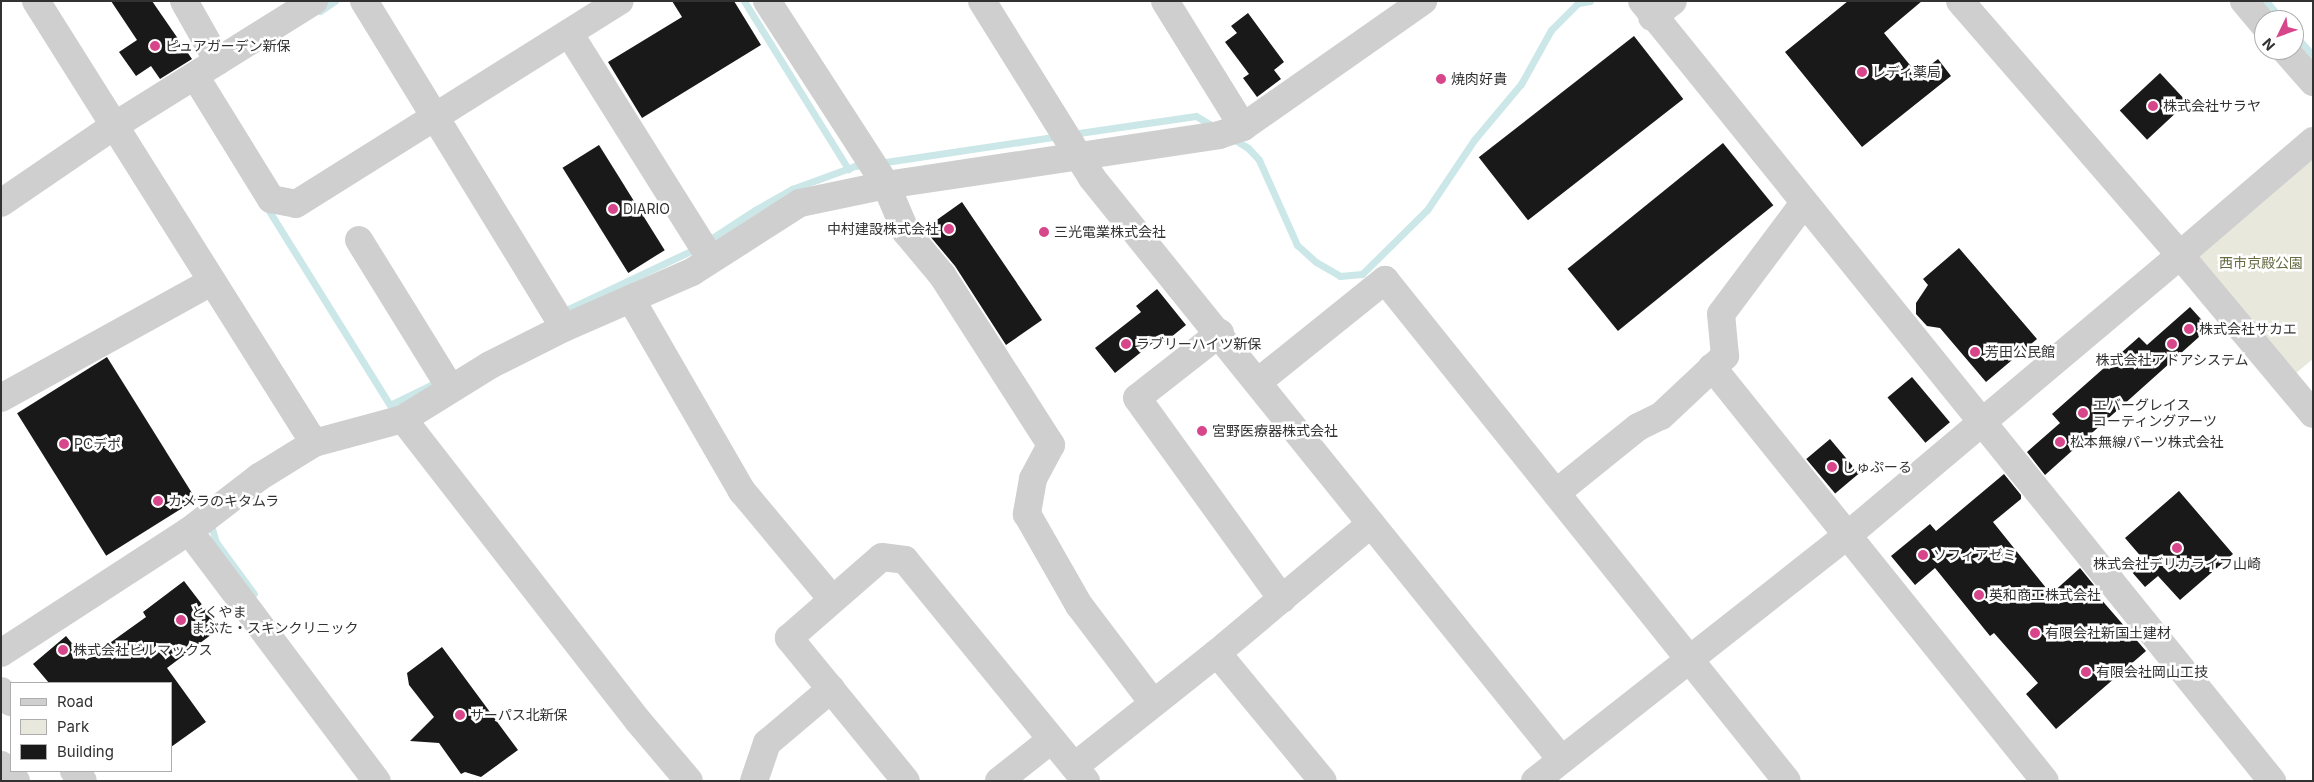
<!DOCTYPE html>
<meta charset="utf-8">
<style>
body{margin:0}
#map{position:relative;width:2314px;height:782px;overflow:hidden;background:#fff;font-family:Inter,"Noto Sans JP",sans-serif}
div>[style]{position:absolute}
.green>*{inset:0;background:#e8e8dc}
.stream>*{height:7px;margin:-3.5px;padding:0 3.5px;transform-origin:3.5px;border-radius:3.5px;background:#cbe7e7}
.building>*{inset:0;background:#191919;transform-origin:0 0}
.minor>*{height:28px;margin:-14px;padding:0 14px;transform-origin:14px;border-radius:14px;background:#cfcfcf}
.dots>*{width:14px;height:14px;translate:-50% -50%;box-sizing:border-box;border:2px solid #fff;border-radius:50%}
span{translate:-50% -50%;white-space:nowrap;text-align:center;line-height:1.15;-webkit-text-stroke:5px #fff;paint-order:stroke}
.poi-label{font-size:14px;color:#323232}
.left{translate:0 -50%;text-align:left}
.right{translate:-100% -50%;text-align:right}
.park-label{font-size:14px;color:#666b43}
.frame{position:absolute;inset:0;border:2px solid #323232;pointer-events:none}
.legend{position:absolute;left:10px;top:682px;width:162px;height:90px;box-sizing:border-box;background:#fff;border:1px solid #adadad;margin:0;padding:6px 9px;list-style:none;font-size:15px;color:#323232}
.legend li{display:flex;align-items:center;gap:10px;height:25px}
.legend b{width:25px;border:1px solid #adadad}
.north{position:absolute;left:2254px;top:10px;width:50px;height:50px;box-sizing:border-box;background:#fff;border:1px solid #adadad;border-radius:50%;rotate:228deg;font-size:14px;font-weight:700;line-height:20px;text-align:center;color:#323232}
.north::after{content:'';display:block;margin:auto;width:18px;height:22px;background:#d7468b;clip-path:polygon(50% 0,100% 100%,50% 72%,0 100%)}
</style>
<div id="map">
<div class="green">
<div style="clip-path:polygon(2313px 154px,2313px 359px,2290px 378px,2197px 266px,2199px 249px)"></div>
</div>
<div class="stream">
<div style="left:744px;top:1px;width:198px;rotate:58.2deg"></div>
<div style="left:2266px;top:1px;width:25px;rotate:50deg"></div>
<div style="left:320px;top:11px;width:18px;rotate:-34deg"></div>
<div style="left:2294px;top:34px;width:29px;rotate:49deg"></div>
<div style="left:1072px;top:134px;width:125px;rotate:-8.3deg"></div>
<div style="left:1196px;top:116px;width:21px;rotate:31deg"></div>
<div style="left:1232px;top:138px;width:19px;rotate:32deg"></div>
<div style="left:1248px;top:148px;width:16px;rotate:47deg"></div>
<div style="left:1259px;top:160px;width:93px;rotate:65.9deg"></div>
<div style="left:1297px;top:245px;width:25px;rotate:42deg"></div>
<div style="left:1316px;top:262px;width:28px;rotate:30deg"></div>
<div style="left:1340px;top:276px;width:22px;rotate:-5deg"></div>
<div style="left:1362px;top:274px;width:91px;rotate:-44.6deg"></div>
<div style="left:1427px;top:210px;width:84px;rotate:-56.1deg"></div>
<div style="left:1474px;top:140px;width:73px;rotate:-50deg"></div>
<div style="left:1521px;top:84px;width:62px;rotate:-60.9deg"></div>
<div style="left:1551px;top:30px;width:38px;rotate:-45deg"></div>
<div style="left:1578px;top:3px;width:12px;rotate:-9deg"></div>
<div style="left:879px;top:163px;width:182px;rotate:-8.5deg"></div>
<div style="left:266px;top:206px;width:234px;rotate:58.1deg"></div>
<div style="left:390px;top:405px;width:52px;rotate:-26.1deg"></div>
<div style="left:706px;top:242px;width:59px;rotate:-33.1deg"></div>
<div style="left:755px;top:210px;width:43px;rotate:-29.6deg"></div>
<div style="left:792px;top:189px;width:67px;rotate:-20.1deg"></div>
<div style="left:855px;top:166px;width:11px;rotate:-5deg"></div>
<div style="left:560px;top:313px;width:152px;rotate:-25.4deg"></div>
<div style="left:212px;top:523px;width:2px;rotate:117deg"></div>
<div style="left:211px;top:525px;width:18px;rotate:74deg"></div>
<div style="left:216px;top:542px;width:64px;rotate:53.8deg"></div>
</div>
<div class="building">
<div style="clip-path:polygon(111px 1px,152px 1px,192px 59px,160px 79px,151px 66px,136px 76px,119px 52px,137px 40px)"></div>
<div style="clip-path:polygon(672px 1px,734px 1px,761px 45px,642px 118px,608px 62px,682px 17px)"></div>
<div style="clip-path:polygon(1848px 1px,1922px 1px,1884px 33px,1918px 75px,1938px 59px,1951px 76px,1862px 147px,1785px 52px)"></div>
<div style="clip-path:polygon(1248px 13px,1284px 62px,1274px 70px,1281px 79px,1257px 97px,1243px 78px,1249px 74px,1225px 42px,1237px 33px,1231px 26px)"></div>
<div style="left:1634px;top:36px;width:80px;height:197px;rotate:52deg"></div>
<div style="left:2160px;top:73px;width:40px;height:55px;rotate:47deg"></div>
<div style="left:1723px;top:143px;width:80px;height:200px;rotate:51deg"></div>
<div style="left:599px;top:145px;width:124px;height:43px;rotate:58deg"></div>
<div style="clip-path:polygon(962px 202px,1042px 320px,1006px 345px,955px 266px,924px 229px)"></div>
<div style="clip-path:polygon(1959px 248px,2037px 339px,1986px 382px,1940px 328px,1927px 326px,1916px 314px,1916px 303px,1928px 285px,1923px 279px)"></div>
<div style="clip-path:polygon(1157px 289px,1186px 325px,1165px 342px,1160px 337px,1115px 373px,1095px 348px,1141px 312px,1136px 306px)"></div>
<div style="clip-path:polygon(2190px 307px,2209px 328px,2045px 475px,2027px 452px,2060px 423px,2052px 414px,2139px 337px,2147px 345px)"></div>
<div style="left:107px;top:357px;width:168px;height:106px;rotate:58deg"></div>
<div style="left:1912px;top:377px;width:59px;height:32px;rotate:50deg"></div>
<div style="left:1830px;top:439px;width:45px;height:31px;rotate:50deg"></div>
<div style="clip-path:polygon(2004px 474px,2021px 495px,2021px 499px,1993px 522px,2051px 594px,2080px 568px,2102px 595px,2099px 597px,2146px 651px,2056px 729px,2026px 694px,2038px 683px,1994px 633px,1990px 636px,1935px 568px,1915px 585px,1891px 556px,1930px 524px,1936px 531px)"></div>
<div style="clip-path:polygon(2179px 491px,2233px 554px,2180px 600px,2158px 576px,2145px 587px,2131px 571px,2144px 560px,2125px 538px)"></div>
<div style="clip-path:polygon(184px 581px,220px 628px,167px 668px,206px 722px,171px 747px,171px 683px,49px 683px,33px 664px,66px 636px,86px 660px,146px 617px,143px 612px)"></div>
<div style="clip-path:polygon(442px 647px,518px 750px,481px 777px,465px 772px,461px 774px,439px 743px,410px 741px,434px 717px,409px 685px,407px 673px)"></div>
</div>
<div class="minor">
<div style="left:36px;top:1px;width:522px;rotate:57.83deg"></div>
<div style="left:184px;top:1px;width:69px;rotate:60.5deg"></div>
<div style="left:364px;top:1px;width:383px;rotate:58.5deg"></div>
<div style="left:767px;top:1px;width:219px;rotate:57.1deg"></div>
<div style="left:886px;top:185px;width:51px;rotate:66.9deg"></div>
<div style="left:906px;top:232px;width:56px;rotate:50.1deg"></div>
<div style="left:942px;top:275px;width:202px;rotate:57.3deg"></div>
<div style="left:1051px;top:445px;width:38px;rotate:118deg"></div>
<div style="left:1033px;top:479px;width:36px;rotate:100deg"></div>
<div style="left:1027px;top:514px;width:105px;rotate:60.3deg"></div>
<div style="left:1079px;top:605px;width:123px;rotate:52.9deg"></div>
<div style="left:982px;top:1px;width:208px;rotate:58.1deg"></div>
<div style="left:1092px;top:178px;width:747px;rotate:51.09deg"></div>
<div style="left:1165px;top:1px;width:148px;rotate:58.2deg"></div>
<div style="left:1642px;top:1px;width:1003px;rotate:51.07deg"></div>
<div style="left:1960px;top:1px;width:336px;rotate:49.1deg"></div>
<div style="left:2180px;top:255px;width:207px;rotate:50.1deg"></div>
<div style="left:2244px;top:1px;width:31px;rotate:50deg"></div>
<div style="left:1652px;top:17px;width:26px;rotate:-37deg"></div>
<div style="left:569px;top:33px;width:267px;rotate:57.9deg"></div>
<div style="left:2285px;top:50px;width:43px;rotate:48.8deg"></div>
<div style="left:195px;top:76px;width:145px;rotate:58.3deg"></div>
<div style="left:271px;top:199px;width:25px;rotate:11deg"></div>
<div style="left:296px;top:204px;width:382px;rotate:-32.1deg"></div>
<div style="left:1px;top:203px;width:137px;rotate:-34.3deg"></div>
<div style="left:114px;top:126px;width:236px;rotate:-32deg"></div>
<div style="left:359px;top:240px;width:175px;rotate:58.3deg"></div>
<div style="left:631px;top:299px;width:222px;rotate:60deg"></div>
<div style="left:742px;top:491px;width:141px;rotate:50.2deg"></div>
<div style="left:1220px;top:333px;width:105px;rotate:141.9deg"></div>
<div style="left:1137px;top:398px;width:248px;rotate:54.2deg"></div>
<div style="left:1712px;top:367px;width:531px;rotate:51.19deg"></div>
<div style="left:1258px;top:382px;width:163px;rotate:-38.8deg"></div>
<div style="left:1385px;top:280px;width:642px;rotate:51.26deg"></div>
<div style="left:1px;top:398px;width:240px;rotate:-28.9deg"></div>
<div style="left:403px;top:419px;width:384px;rotate:52.1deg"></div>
<div style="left:639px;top:722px;width:77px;rotate:49.7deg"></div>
<div style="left:1556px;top:493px;width:105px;rotate:-38.8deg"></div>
<div style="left:1638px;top:427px;width:25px;rotate:-26deg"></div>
<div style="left:1661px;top:416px;width:88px;rotate:-43.2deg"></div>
<div style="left:1725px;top:356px;width:42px;rotate:-95.4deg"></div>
<div style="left:1721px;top:314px;width:139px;rotate:-53.2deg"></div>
<div style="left:189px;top:531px;width:313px;rotate:53.1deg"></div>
<div style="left:1px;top:653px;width:224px;rotate:-33deg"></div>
<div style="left:189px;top:531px;width:88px;rotate:-37.6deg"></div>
<div style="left:259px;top:477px;width:65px;rotate:-31.7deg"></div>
<div style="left:314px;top:443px;width:92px;rotate:-15.1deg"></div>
<div style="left:403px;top:419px;width:102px;rotate:-31.8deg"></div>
<div style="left:490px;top:365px;width:83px;rotate:-26.6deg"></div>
<div style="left:564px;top:328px;width:140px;rotate:-23.6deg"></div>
<div style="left:692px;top:272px;width:128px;rotate:-32.6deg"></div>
<div style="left:800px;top:203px;width:88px;rotate:-11.8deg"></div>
<div style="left:886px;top:185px;width:337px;rotate:-8.5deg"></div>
<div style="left:1219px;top:135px;width:25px;rotate:-18deg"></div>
<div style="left:1243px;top:127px;width:220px;rotate:-35deg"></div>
<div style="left:1217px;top:653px;width:166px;rotate:50.4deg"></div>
<div style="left:1px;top:691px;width:15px;rotate:48deg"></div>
<div style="left:1px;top:765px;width:22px;rotate:47deg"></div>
<div style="left:1075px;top:766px;width:181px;rotate:-38.5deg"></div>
<div style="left:1217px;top:653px;width:201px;rotate:-40deg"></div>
<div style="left:74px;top:771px;width:13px;rotate:48deg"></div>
<div style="left:754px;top:781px;width:40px;rotate:-71.1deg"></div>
<div style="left:767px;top:743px;width:84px;rotate:-40.2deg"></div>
<div style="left:906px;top:781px;width:185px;rotate:-129.3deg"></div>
<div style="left:789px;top:638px;width:123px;rotate:-41.1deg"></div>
<div style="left:882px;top:557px;width:23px;rotate:7deg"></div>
<div style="left:905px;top:560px;width:286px;rotate:50.7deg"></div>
<div style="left:999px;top:781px;width:66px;rotate:-38.3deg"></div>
<div style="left:1535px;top:781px;width:398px;rotate:-38.2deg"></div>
<div style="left:1848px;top:535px;width:434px;rotate:-40.1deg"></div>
<div style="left:2180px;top:255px;width:175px;rotate:-40.6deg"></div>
</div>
<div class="dots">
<div style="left:155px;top:46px;background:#d7468b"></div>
<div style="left:1862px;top:72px;background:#d7468b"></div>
<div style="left:1441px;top:79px;background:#d7468b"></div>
<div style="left:2153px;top:106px;background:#d7468b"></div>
<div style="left:613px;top:209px;background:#d7468b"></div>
<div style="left:949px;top:229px;background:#d7468b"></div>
<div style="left:1044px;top:232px;background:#d7468b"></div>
<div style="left:2189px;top:329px;background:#d7468b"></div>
<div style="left:1126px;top:344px;background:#d7468b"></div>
<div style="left:2172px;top:344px;background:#d7468b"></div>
<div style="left:1975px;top:352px;background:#d7468b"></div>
<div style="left:2083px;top:413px;background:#d7468b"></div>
<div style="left:1202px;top:431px;background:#d7468b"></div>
<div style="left:2060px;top:442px;background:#d7468b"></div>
<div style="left:64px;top:444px;background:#d7468b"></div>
<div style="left:1832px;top:467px;background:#d7468b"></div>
<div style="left:158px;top:501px;background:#d7468b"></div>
<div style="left:2177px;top:548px;background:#d7468b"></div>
<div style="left:1923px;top:555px;background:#d7468b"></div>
<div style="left:1979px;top:595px;background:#d7468b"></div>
<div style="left:181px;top:620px;background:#d7468b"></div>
<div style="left:2035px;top:633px;background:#d7468b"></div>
<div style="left:63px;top:650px;background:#d7468b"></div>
<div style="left:2086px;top:672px;background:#d7468b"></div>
<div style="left:460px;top:715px;background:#d7468b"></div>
</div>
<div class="poi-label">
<span class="left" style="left:165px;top:46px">ピュアガーデン新保</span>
<span class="left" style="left:1872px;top:72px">レディ薬局</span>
<span class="left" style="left:1451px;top:79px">焼肉好貴</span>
<span class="left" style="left:2163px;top:106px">株式会社サラヤ</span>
<span class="left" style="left:623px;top:209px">DIARIO</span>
<span class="right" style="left:939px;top:229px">中村建設株式会社</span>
<span class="left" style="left:1054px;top:232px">三光電業株式会社</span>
<span class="left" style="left:2199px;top:329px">株式会社サカエ</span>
<span class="left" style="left:1136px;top:344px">ラブリーハイツ新保</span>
<span class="left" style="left:1985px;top:352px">芳田公民館</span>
<span style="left:2172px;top:360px">株式会社アドアシステム</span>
<span class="left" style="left:2093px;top:413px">エバーグレイス<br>コーティングアーツ</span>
<span class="left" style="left:1212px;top:431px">宮野医療器株式会社</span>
<span class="left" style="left:2070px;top:442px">松本無線パーツ株式会社</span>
<span class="left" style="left:74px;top:444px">PCデポ</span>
<span class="left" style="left:1842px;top:467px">しゅぷーる</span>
<span class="left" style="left:168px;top:501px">カメラのキタムラ</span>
<span class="left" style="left:1933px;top:555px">ソフィアゼミ</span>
<span style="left:2177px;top:564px">株式会社デリカライフ山崎</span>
<span class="left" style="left:1989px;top:595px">英和商工株式会社</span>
<span class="left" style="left:191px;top:620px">とくやま<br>まぶた・スキンクリニック</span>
<span class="left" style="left:2045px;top:633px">有限会社新国土建材</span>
<span class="left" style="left:73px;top:650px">株式会社ビルマックス</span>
<span class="left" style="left:2096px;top:672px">有限会社岡山工技</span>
<span class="left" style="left:470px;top:715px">サーパス北新保</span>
</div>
<div class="park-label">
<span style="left:2261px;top:263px">西市京殿公園</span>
</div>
<div class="frame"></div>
<ul class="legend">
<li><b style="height:6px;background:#cfcfcf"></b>Road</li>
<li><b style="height:14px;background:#e8e8dc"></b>Park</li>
<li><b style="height:14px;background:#191919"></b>Building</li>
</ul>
<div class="north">N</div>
</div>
